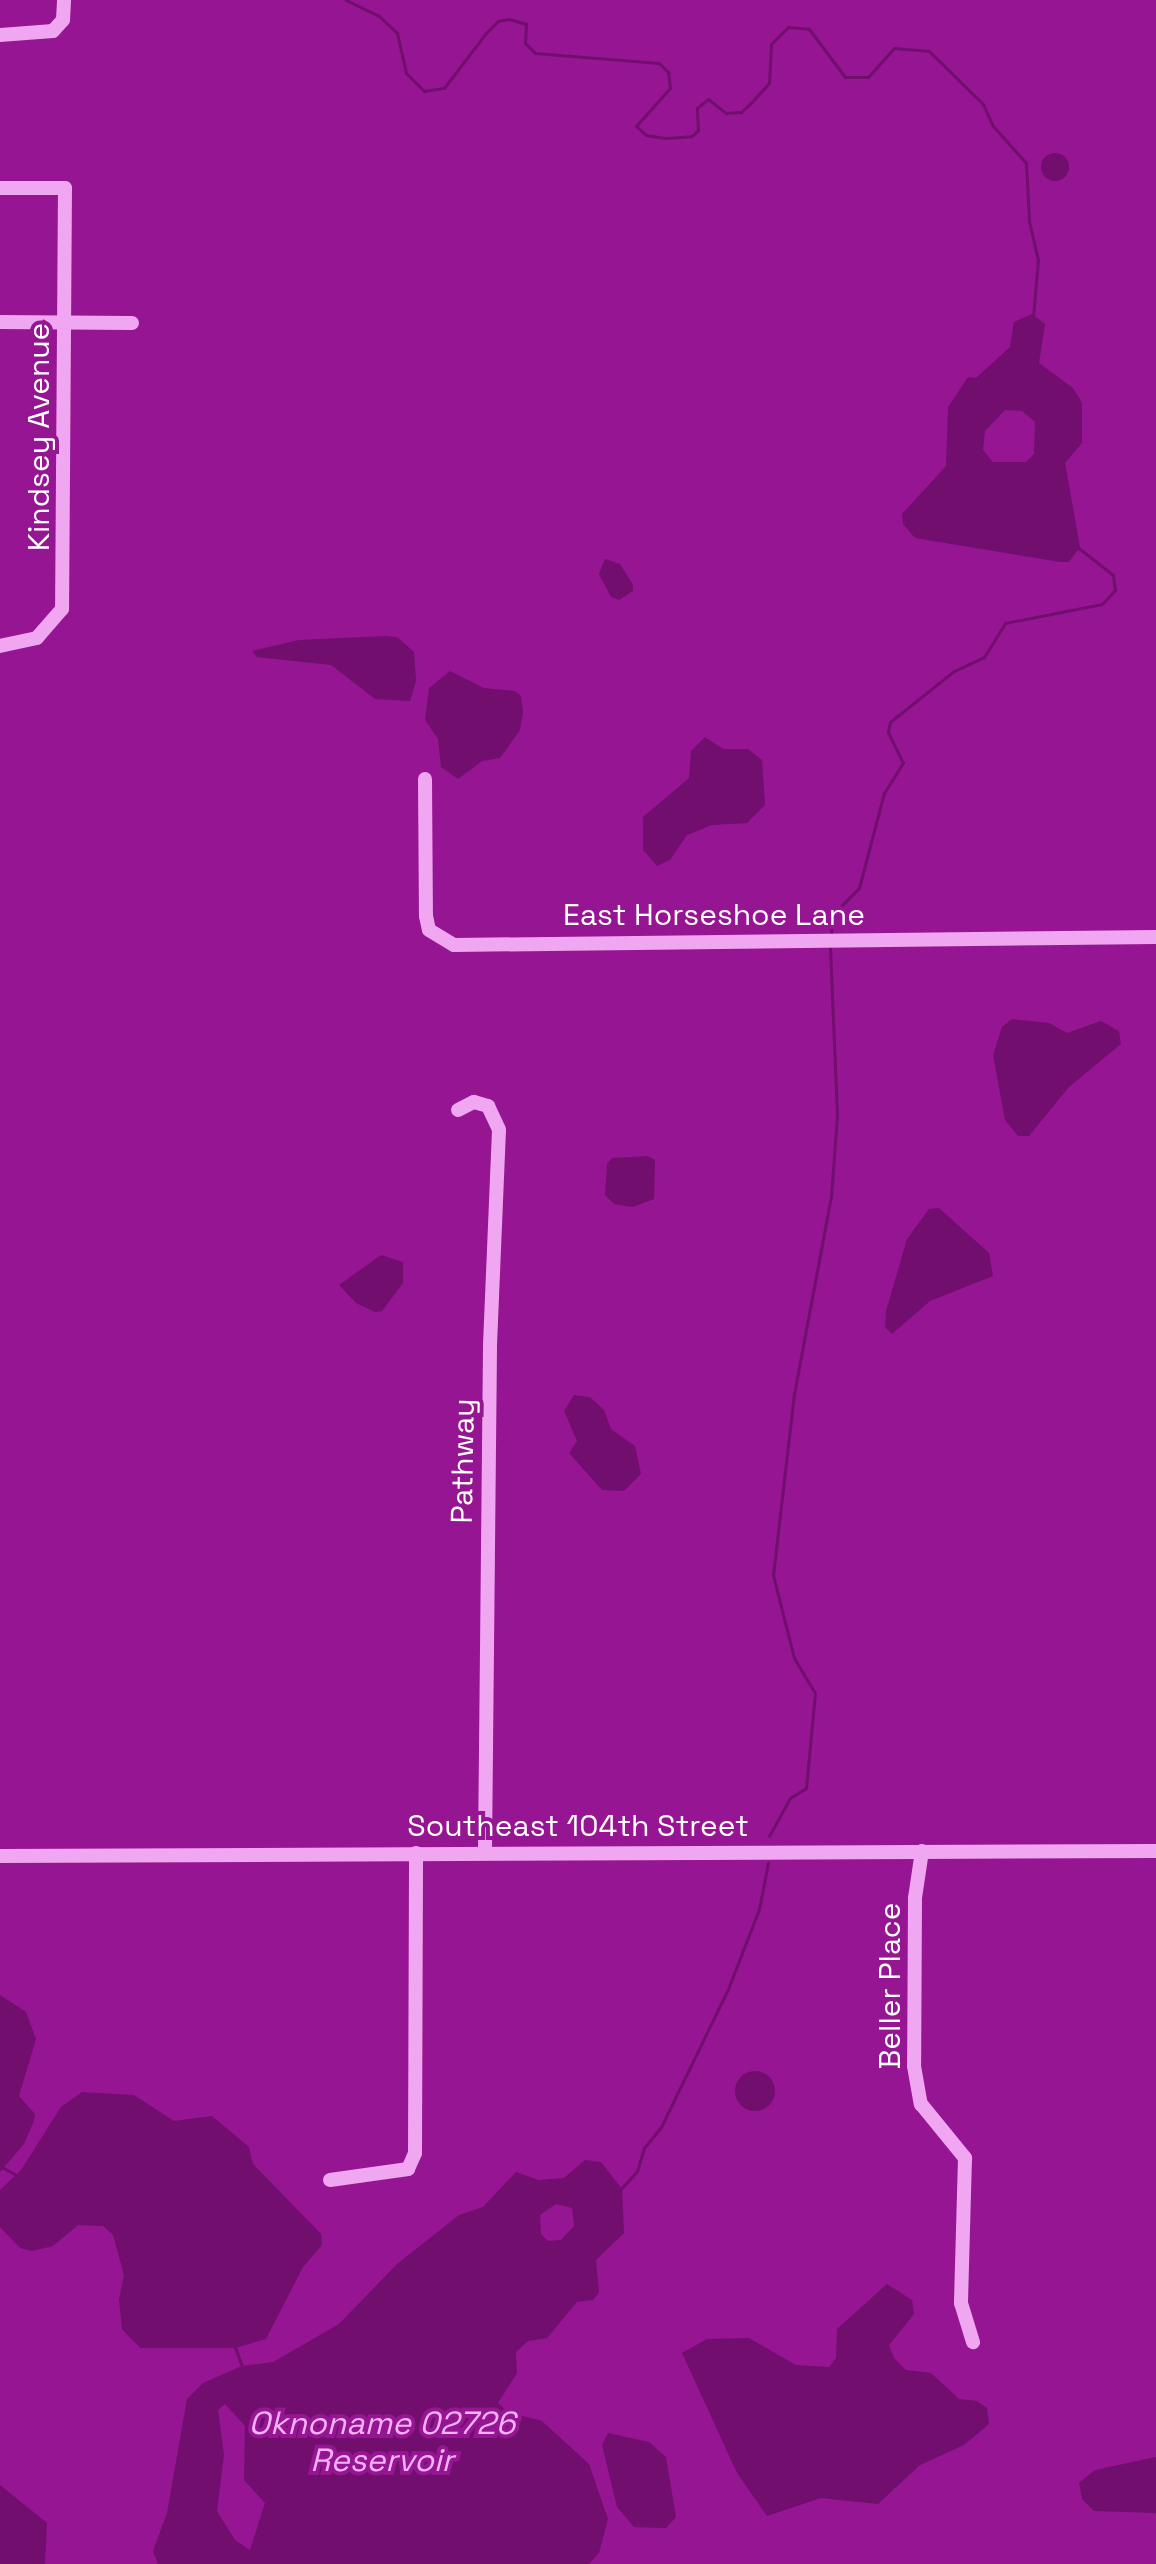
<!DOCTYPE html>
<style>
body{margin:0}
#map{position:relative;width:1156px;height:2564px;overflow:hidden;background:#951592;font-family:"Space Grotesk",sans-serif}
div>[style]{position:absolute}
.water>*{inset:0;background:#720e6e}
.round{border-radius:50%}
.stream>*{height:3px;margin:-1.5px;padding:0 1.5px;transform-origin:1.5px;border-radius:1.5px;background:#720e6e}
.minor>*{height:14px;margin:-7px;padding:0 7px;transform-origin:7px;border-radius:7px;background:#f1a6f1}
span{translate:-50% -50%;white-space:nowrap;text-align:center;line-height:1.15;-webkit-text-stroke:8px #951592;paint-order:stroke}
.street-label{font-size:30px;color:#fff}
.water-label{font-size:32px;color:#f8b2f8;font-style:italic}
</style>
<div id="map">
<div class="water">
<div class="round" style="left:1041px;top:153px;width:28px;height:28px"></div>
<div style="clip-path:polygon(evenodd,1032px 314px,1045px 324px,1039px 363px,1073px 388px,1082px 403px,1082px 443px,1065px 463px,1080px 547px,1069px 562px,1060px 562px,915px 538px,903px 524px,902px 514px,946px 466px,948px 407px,968px 377px,976px 378px,1010px 347px,1014px 322px,1032px 314px,1005px 410px,1022px 411px,1035px 422px,1034px 454px,1026px 462px,993px 462px,983px 450px,985px 431px,1005px 410px)"></div>
<div style="clip-path:polygon(605px 559px,620px 564px,633px 585px,633px 591px,619px 600px,611px 597px,599px 574px)"></div>
<div style="clip-path:polygon(385px 636px,397px 637px,414px 652px,416px 681px,410px 701px,375px 699px,331px 665px,257px 657px,252px 651px,299px 640px)"></div>
<div style="clip-path:polygon(450px 671px,484px 688px,515px 691px,521px 696px,523px 712px,520px 730px,500px 758px,482px 761px,458px 779px,441px 767px,438px 739px,425px 720px,429px 688px)"></div>
<div style="clip-path:polygon(705px 737px,723px 749px,748px 749px,762px 760px,765px 805px,747px 823px,712px 825px,687px 835px,670px 860px,657px 866px,643px 850px,643px 817px,689px 778px,691px 751px)"></div>
<div style="clip-path:polygon(1012px 1019px,1049px 1023px,1067px 1033px,1101px 1021px,1119px 1031px,1121px 1044px,1069px 1087px,1029px 1136px,1018px 1136px,1005px 1120px,993px 1055px,1002px 1027px)"></div>
<div style="clip-path:polygon(648px 1156px,655px 1160px,654px 1199px,633px 1207px,614px 1204px,605px 1195px,607px 1164px,612px 1158px)"></div>
<div style="clip-path:polygon(939px 1208px,989px 1253px,993px 1276px,930px 1301px,892px 1334px,885px 1327px,886px 1311px,907px 1239px,929px 1209px)"></div>
<div style="clip-path:polygon(381px 1255px,403px 1262px,403px 1283px,382px 1311px,375px 1312px,356px 1303px,339px 1285px)"></div>
<div style="clip-path:polygon(574px 1395px,590px 1397px,604px 1410px,611px 1429px,635px 1446px,641px 1474px,624px 1491px,602px 1490px,569px 1453px,577px 1441px,564px 1411px)"></div>
<div style="clip-path:polygon(0 1995px,26px 2012px,36px 2039px,19px 2096px,35px 2114px,33px 2123px,24px 2144px,0 2172px)"></div>
<div class="round" style="left:735px;top:2071px;width:40px;height:40px"></div>
<div style="clip-path:polygon(82px 2092px,134px 2095px,174px 2121px,212px 2116px,249px 2147px,253px 2164px,321px 2234px,322px 2245px,303px 2267px,266px 2339px,235px 2348px,140px 2348px,122px 2329px,119px 2300px,124px 2275px,113px 2235px,103px 2226px,78px 2225px,53px 2246px,32px 2251px,20px 2248px,0 2227px,0 2190px,21px 2170px,61px 2107px)"></div>
<div style="clip-path:polygon(evenodd,585px 2160px,601px 2162px,622px 2189px,624px 2233px,596px 2260px,599px 2292px,593px 2300px,577px 2302px,547px 2338px,528px 2341px,516px 2352px,517px 2373px,498px 2403px,508px 2412px,542px 2421px,589px 2464px,608px 2519px,599px 2553px,589px 2564px,158px 2564px,153px 2551px,167px 2513px,187px 2399px,203px 2383px,242px 2366px,273px 2362px,339px 2324px,397px 2264px,459px 2215px,483px 2207px,516px 2172px,539px 2180px,564px 2178px,585px 2160px,556px 2204px,572px 2208px,574px 2226px,561px 2240px,548px 2241px,541px 2234px,540px 2215px,556px 2204px,585px 2160px,225px 2404px,245px 2426px,244px 2480px,265px 2503px,250px 2550px,235px 2540px,217px 2511px,224px 2455px,218px 2410px,225px 2404px)"></div>
<div style="clip-path:polygon(887px 2284px,912px 2300px,914px 2314px,889px 2345px,894px 2358px,906px 2370px,931px 2373px,959px 2399px,977px 2401px,987px 2408px,989px 2424px,964px 2445px,920px 2465px,878px 2504px,821px 2498px,767px 2516px,737px 2473px,682px 2353px,707px 2339px,749px 2338px,796px 2365px,829px 2367px,836px 2358px,837px 2329px)"></div>
<div style="clip-path:polygon(608px 2433px,649px 2442px,666px 2457px,676px 2517px,666px 2528px,634px 2527px,617px 2507px,602px 2445px)"></div>
<div style="clip-path:polygon(1156px 2457px,1156px 2513px,1094px 2511px,1082px 2499px,1079px 2483px,1095px 2470px)"></div>
<div style="clip-path:polygon(0 2485px,47px 2523px,45px 2564px,0 2564px)"></div>
</div>
<div class="stream">
<div style="left:346px;top:0;width:37px;rotate:26deg"></div>
<div style="left:379px;top:16px;width:25px;rotate:43deg"></div>
<div style="left:397px;top:33px;width:41px;rotate:77.3deg"></div>
<div style="left:406px;top:73px;width:25px;rotate:45deg"></div>
<div style="left:424px;top:91px;width:20px;rotate:-9deg"></div>
<div style="left:444px;top:88px;width:69px;rotate:-52.6deg"></div>
<div style="left:486px;top:33px;width:17px;rotate:-45deg"></div>
<div style="left:498px;top:21px;width:11px;rotate:-10deg"></div>
<div style="left:509px;top:19px;width:18px;rotate:16deg"></div>
<div style="left:526px;top:24px;width:19px;rotate:93deg"></div>
<div style="left:525px;top:43px;width:14px;rotate:45deg"></div>
<div style="left:535px;top:53px;width:124px;rotate:4.6deg"></div>
<div style="left:659px;top:63px;width:13px;rotate:45deg"></div>
<div style="left:668px;top:72px;width:16px;rotate:83deg"></div>
<div style="left:670px;top:88px;width:51px;rotate:131.8deg"></div>
<div style="left:636px;top:126px;width:13px;rotate:42deg"></div>
<div style="left:646px;top:135px;width:20px;rotate:9deg"></div>
<div style="left:666px;top:138px;width:26px;rotate:-4deg"></div>
<div style="left:692px;top:136px;width:8px;rotate:-45deg"></div>
<div style="left:698px;top:130px;width:22px;rotate:-93deg"></div>
<div style="left:697px;top:108px;width:14px;rotate:-39deg"></div>
<div style="left:708px;top:99px;width:23px;rotate:38deg"></div>
<div style="left:726px;top:113px;width:15px;rotate:-4deg"></div>
<div style="left:741px;top:112px;width:12px;rotate:-42deg"></div>
<div style="left:750px;top:104px;width:28px;rotate:-48deg"></div>
<div style="left:769px;top:83px;width:39px;rotate:-87deg"></div>
<div style="left:771px;top:44px;width:24px;rotate:-45deg"></div>
<div style="left:788px;top:27px;width:21px;rotate:5deg"></div>
<div style="left:809px;top:29px;width:60px;rotate:53.1deg"></div>
<div style="left:845px;top:77px;width:23px"></div>
<div style="left:868px;top:77px;width:39px;rotate:-48deg"></div>
<div style="left:894px;top:48px;width:35px;rotate:5deg"></div>
<div style="left:929px;top:51px;width:76px;rotate:44.5deg"></div>
<div style="left:983px;top:104px;width:24px;rotate:66deg"></div>
<div style="left:993px;top:126px;width:50px;rotate:48.3deg"></div>
<div style="left:1026px;top:163px;width:58px;rotate:87deg"></div>
<div style="left:1029px;top:221px;width:39px;rotate:77deg"></div>
<div style="left:1038px;top:259px;width:58px;rotate:94.9deg"></div>
<div style="left:831px;top:935px;width:20px;rotate:-87deg"></div>
<div style="left:832px;top:915px;width:38px;rotate:-45deg"></div>
<div style="left:859px;top:888px;width:98px;rotate:-75.3deg"></div>
<div style="left:884px;top:793px;width:36px;rotate:-58deg"></div>
<div style="left:903px;top:763px;width:34px;rotate:-116deg"></div>
<div style="left:888px;top:732px;width:10px;rotate:-79deg"></div>
<div style="left:890px;top:722px;width:82px;rotate:-38.6deg"></div>
<div style="left:954px;top:671px;width:33px;rotate:-25deg"></div>
<div style="left:984px;top:657px;width:40px;rotate:-58deg"></div>
<div style="left:1005px;top:623px;width:99px;rotate:-11.1deg"></div>
<div style="left:1102px;top:604px;width:19px;rotate:-47deg"></div>
<div style="left:1115px;top:590px;width:15px;rotate:-98deg"></div>
<div style="left:1113px;top:575px;width:47px;rotate:-141.9deg"></div>
<div style="left:769px;top:1836px;width:43px;rotate:-61.1deg"></div>
<div style="left:790px;top:1798px;width:19px;rotate:-32deg"></div>
<div style="left:806px;top:1788px;width:95px;rotate:-84.6deg"></div>
<div style="left:815px;top:1693px;width:41px;rotate:-121deg"></div>
<div style="left:794px;top:1658px;width:86px;rotate:-104.2deg"></div>
<div style="left:773px;top:1575px;width:182px;rotate:-83.4deg"></div>
<div style="left:794px;top:1394px;width:200px;rotate:-79.4deg"></div>
<div style="left:831px;top:1197px;width:82px;rotate:-85.8deg"></div>
<div style="left:837px;top:1115px;width:169px;rotate:-92.4deg"></div>
<div style="left:0;top:2166px;width:18px;rotate:29deg"></div>
<div style="left:620px;top:2190px;width:25px;rotate:-48deg"></div>
<div style="left:637px;top:2171px;width:24px;rotate:-73deg"></div>
<div style="left:644px;top:2148px;width:27px;rotate:-51deg"></div>
<div style="left:661px;top:2127px;width:153px;rotate:-64.1deg"></div>
<div style="left:728px;top:1989px;width:86px;rotate:-68.8deg"></div>
<div style="left:759px;top:1909px;width:47px;rotate:-78.9deg"></div>
<div style="left:235px;top:2347px;width:23px;rotate:70deg"></div>
</div>
<div class="minor">
<div style="left:0;top:35px;width:53px;rotate:-4.3deg"></div>
<div style="left:53px;top:31px;width:15px;rotate:-48deg"></div>
<div style="left:63px;top:20px;width:20px;rotate:-87deg"></div>
<div style="left:0;top:188px;width:65px"></div>
<div style="left:65px;top:188px;width:421px;rotate:90.4deg"></div>
<div style="left:62px;top:609px;width:38px;rotate:131deg"></div>
<div style="left:37px;top:638px;width:38px;rotate:168deg"></div>
<div style="left:0;top:322px;width:132px;rotate:0.4deg"></div>
<div style="left:425px;top:779px;width:137px;rotate:89.6deg"></div>
<div style="left:426px;top:916px;width:14px;rotate:78deg"></div>
<div style="left:429px;top:930px;width:29px;rotate:31deg"></div>
<div style="left:454px;top:945px;width:702px;rotate:-0.65deg"></div>
<div style="left:458px;top:1110px;width:18px;rotate:-27deg"></div>
<div style="left:474px;top:1102px;width:15px;rotate:16deg"></div>
<div style="left:488px;top:1106px;width:26px;rotate:65deg"></div>
<div style="left:499px;top:1130px;width:217px;rotate:92.4deg"></div>
<div style="left:490px;top:1347px;width:506px;rotate:90.57deg"></div>
<div style="left:922px;top:1851px;width:48px;rotate:98.5deg"></div>
<div style="left:915px;top:1898px;width:168px;rotate:90.3deg"></div>
<div style="left:914px;top:2066px;width:39px;rotate:80deg"></div>
<div style="left:921px;top:2104px;width:70px;rotate:50.8deg"></div>
<div style="left:965px;top:2158px;width:145px;rotate:91.6deg"></div>
<div style="left:961px;top:2303px;width:41px;rotate:72.9deg"></div>
<div style="left:0;top:1856px;width:1156px;rotate:-0.25deg"></div>
<div style="left:330px;top:2180px;width:79px;rotate:-8deg"></div>
<div style="left:408px;top:2169px;width:17px;rotate:-66deg"></div>
<div style="left:415px;top:2153px;width:300px;rotate:-89.8deg"></div>
</div>
<div class="street-label">
<span style="left:39px;top:437px;rotate:-90deg">Kindsey Avenue</span>
<span style="left:714px;top:915px">East Horseshoe Lane</span>
<span style="left:463px;top:1461px;rotate:-89deg">Pathway</span>
<span style="left:578px;top:1826px">Southeast 104th Street</span>
<span style="left:890px;top:1986px;rotate:-90deg">Beller Place</span>
</div>
<div class="water-label">
<span style="left:382px;top:2442px">Oknoname 02726<br>Reservoir</span>
</div>
</div>
